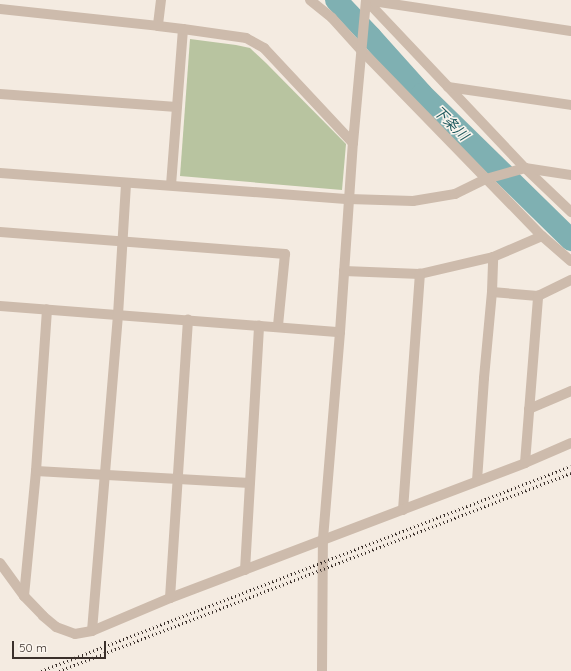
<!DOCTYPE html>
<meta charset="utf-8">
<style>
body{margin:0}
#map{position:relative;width:571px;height:671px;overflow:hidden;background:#f4ebe1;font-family:Quicksand,"Noto Sans JP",sans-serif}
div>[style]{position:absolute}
.green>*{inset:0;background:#b8c4a0}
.river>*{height:22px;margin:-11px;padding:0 11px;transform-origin:11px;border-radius:11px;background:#7fb0b2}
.minor>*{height:10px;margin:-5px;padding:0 5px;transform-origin:5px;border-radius:5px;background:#cdbbac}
.rail>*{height:3px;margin-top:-1.5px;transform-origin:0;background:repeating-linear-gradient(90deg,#3b302b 0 1px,transparent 0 4px)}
span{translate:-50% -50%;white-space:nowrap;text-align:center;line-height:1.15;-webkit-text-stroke:3px #fbf5ee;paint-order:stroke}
.water-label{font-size:14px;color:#1f5a5e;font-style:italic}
.scale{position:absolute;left:12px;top:641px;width:94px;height:18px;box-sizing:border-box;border:2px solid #3b302b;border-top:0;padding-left:5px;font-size:12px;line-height:14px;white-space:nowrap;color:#3b302b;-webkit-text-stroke:3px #fbf5ee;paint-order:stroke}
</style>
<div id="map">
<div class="green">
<div style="clip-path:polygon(190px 39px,236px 45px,250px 48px,266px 63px,346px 144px,342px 190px,180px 176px)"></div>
</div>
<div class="river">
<div style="left:336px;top:0;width:51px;rotate:46.6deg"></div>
<div style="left:371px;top:37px;width:76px;rotate:48.2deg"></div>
<div style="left:422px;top:94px;width:209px;rotate:44.4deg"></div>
</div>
<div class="minor">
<div style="left:161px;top:0;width:26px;rotate:97deg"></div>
<div style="left:158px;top:26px;width:25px;rotate:7deg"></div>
<div style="left:183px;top:29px;width:156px;rotate:94.4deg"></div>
<div style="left:310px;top:0;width:28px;rotate:39deg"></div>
<div style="left:332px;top:18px;width:43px;rotate:47.8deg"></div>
<div style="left:361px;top:50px;width:260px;rotate:45.8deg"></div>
<div style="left:542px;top:236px;width:38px;rotate:41deg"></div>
<div style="left:366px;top:0;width:231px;rotate:46.6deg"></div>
<div style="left:525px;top:168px;width:64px;rotate:43.7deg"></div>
<div style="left:366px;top:0;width:207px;rotate:8.6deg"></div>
<div style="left:0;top:9px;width:159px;rotate:6.1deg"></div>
<div style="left:183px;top:29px;width:64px;rotate:8.1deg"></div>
<div style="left:246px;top:38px;width:21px;rotate:29deg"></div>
<div style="left:264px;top:48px;width:130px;rotate:46.9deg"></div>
<div style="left:448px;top:87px;width:124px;rotate:8.3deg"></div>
<div style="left:0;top:94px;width:177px;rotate:4.2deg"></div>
<div style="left:0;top:173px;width:350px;rotate:4.3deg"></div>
<div style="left:349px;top:199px;width:64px;rotate:1.8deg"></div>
<div style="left:413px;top:201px;width:43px;rotate:-9.5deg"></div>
<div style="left:455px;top:194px;width:34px;rotate:-26deg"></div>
<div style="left:486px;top:179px;width:41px;rotate:-15.8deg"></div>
<div style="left:525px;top:168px;width:47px;rotate:8.7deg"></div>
<div style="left:0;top:232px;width:286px;rotate:4.4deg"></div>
<div style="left:285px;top:254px;width:72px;rotate:95.6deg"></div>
<div style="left:344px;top:271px;width:76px;rotate:2.3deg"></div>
<div style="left:420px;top:274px;width:75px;rotate:-13.1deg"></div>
<div style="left:493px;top:257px;width:53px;rotate:-23.2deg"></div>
<div style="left:492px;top:292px;width:46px;rotate:5deg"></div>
<div style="left:538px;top:296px;width:37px;rotate:-26deg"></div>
<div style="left:0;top:306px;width:341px;rotate:4.4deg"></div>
<div style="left:529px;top:409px;width:46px;rotate:-23.2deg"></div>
<div style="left:525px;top:463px;width:168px;rotate:-85.5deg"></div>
<div style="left:36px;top:471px;width:214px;rotate:3.2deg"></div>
<div style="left:477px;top:481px;width:103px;rotate:-86.1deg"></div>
<div style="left:484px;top:378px;width:86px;rotate:-84.7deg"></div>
<div style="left:492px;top:292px;width:35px;rotate:-88deg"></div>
<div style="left:403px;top:510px;width:237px;rotate:-85.9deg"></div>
<div style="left:0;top:563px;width:41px;rotate:54deg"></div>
<div style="left:24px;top:596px;width:28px;rotate:46deg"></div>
<div style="left:43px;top:616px;width:17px;rotate:40deg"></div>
<div style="left:56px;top:627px;width:20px;rotate:20deg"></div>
<div style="left:75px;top:634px;width:17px;rotate:-10deg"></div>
<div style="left:92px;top:631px;width:85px;rotate:-22.9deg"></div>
<div style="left:170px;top:598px;width:380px;rotate:-20.8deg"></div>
<div style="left:525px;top:463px;width:50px;rotate:-23.5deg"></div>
<div style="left:245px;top:570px;width:245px;rotate:-86.7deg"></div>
<div style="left:24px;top:596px;width:126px;rotate:-84.5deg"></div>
<div style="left:36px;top:471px;width:162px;rotate:-86.1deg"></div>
<div style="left:170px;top:598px;width:279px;rotate:-86.3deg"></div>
<div style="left:92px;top:631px;width:317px;rotate:-85.3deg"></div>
<div style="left:118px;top:315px;width:132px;rotate:-86.5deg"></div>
<div style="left:322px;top:671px;width:132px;rotate:-89.6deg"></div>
<div style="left:323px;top:539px;width:208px;rotate:-85.3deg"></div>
<div style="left:340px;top:332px;width:189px;rotate:-86.1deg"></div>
<div style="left:353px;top:143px;width:144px;rotate:-84.8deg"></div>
</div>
<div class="rail">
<div style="left:41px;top:671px;width:568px;rotate:-21.15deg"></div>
<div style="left:59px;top:671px;width:549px;rotate:-21.14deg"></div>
</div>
<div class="water-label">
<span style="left:451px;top:123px;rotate:44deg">下条川</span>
</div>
<div class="scale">50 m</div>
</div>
